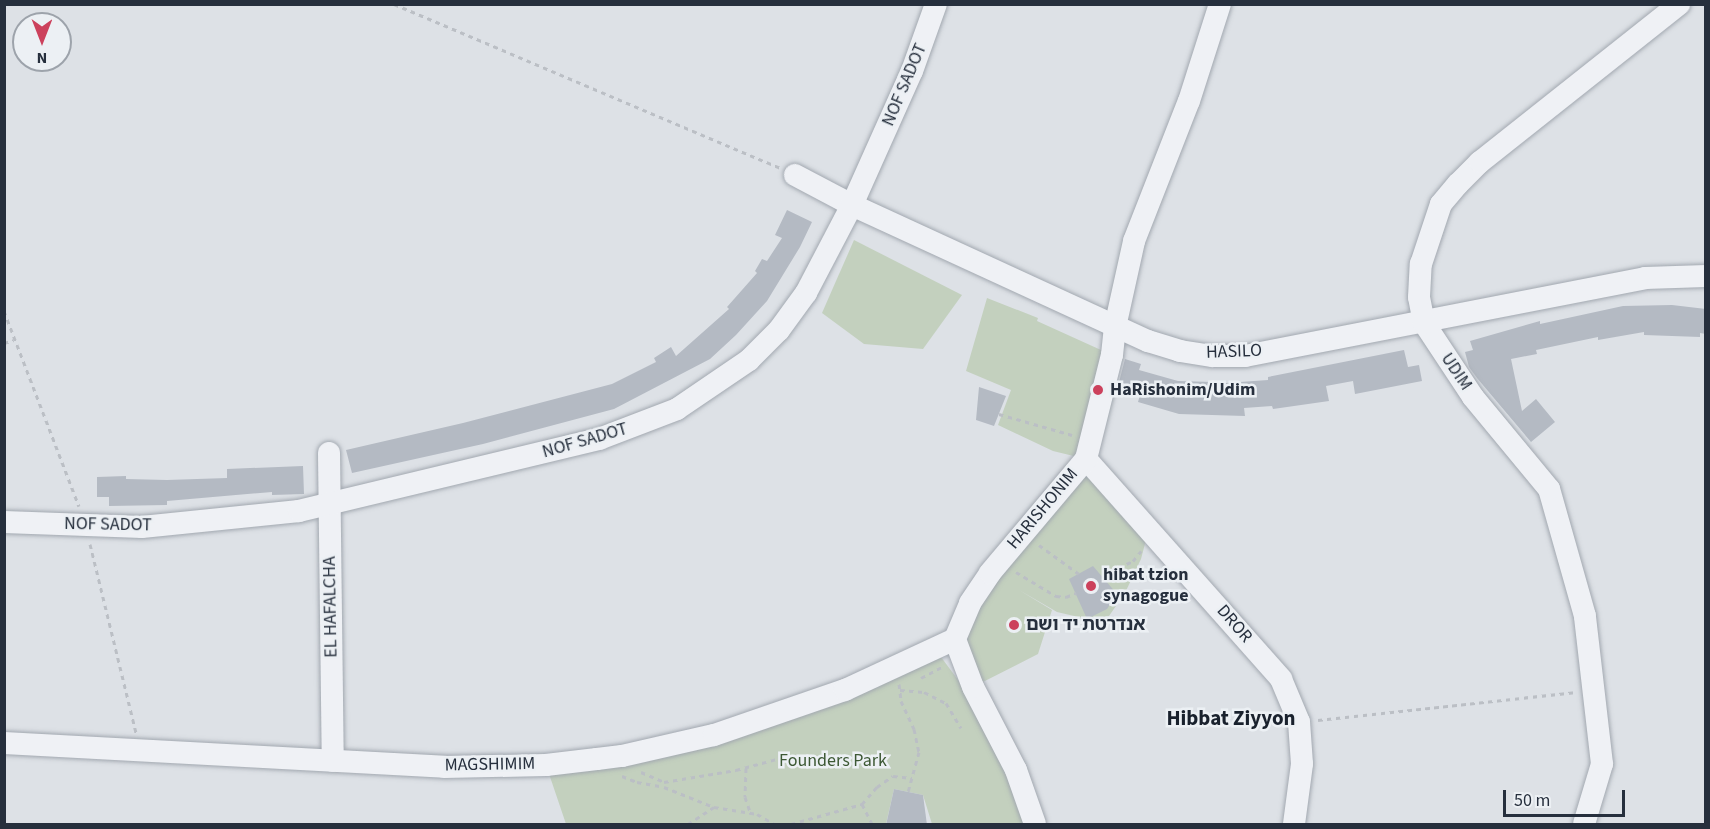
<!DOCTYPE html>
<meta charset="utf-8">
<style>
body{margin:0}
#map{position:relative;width:1710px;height:829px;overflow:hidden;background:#dde1e6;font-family:"Source Sans 3","Noto Sans Hebrew",sans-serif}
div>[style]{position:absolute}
.green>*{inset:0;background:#c3d0be}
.building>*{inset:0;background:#b4bac3}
.path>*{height:3px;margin-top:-1.5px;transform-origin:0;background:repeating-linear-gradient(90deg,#bbbfc5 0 4.5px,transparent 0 9px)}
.roads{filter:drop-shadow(0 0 2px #a2a8b0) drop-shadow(0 0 2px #a2a8b0)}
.minor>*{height:22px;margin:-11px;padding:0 11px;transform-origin:11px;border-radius:11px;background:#eff1f5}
.dots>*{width:16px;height:16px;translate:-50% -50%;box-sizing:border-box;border:3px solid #ecf0f4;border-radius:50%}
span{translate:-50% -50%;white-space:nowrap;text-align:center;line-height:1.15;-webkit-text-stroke:5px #ecf0f4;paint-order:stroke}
.street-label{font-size:18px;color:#262f3d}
.poi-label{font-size:18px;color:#262f3d;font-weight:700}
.left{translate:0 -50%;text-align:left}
.park-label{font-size:18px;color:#3c5834}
.quarter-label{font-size:21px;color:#19212d;font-weight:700}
.frame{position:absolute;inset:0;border:6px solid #262f3d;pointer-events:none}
.north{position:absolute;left:12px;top:12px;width:60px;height:60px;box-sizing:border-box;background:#ecf0f4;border:2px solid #9da3ab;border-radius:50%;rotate:180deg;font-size:16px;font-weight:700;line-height:24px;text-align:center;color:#262f3d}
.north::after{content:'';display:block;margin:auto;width:21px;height:27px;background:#cc415c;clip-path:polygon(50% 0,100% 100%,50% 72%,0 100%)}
.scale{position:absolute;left:1503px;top:790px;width:122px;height:27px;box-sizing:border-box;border:3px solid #262f3d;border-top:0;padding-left:8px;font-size:18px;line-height:21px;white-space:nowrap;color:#262f3d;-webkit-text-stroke:4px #ecf0f4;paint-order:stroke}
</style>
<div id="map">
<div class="green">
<div style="clip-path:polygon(854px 240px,962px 295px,923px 349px,864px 344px,822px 313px)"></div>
<div style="clip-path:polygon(987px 298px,1038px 318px,1037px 321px,1112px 355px,1086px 459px,1053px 451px,998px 425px,1011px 390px,966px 371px)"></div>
<div style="clip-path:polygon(1092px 465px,1147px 536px,1141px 559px,1125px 593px,1109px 616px,1087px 619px,1057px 612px,1019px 590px,1052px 610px,1038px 654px,973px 687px,955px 639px,990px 573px)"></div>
<div style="clip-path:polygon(941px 657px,999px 735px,1035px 824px,932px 824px,923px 795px,894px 789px,886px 824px,566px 824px,546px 765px,642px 759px)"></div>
</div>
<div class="building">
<div style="clip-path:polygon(787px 210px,812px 222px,800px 247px,767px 301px,736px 335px,710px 359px,614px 409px,483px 444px,352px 473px,346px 450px,463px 423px,612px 384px,656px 362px,654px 358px,671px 347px,676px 356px,729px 309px,727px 307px,757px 273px,755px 271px,762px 259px,767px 261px,782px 238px,775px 235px)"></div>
<div style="clip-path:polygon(1672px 305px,1706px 309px,1706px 334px,1700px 333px,1700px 337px,1644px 335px,1644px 332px,1598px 340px,1598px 337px,1536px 350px,1537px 354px,1511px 359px,1522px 411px,1536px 399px,1555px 422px,1531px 442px,1477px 378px,1469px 367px,1465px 352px,1473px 350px,1470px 341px,1540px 321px,1540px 324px,1623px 306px)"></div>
<div style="clip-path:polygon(1404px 350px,1408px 367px,1419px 365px,1422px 381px,1355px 394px,1353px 381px,1326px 386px,1329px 401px,1273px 409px,1272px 406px,1244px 408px,1245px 416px,1179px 414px,1138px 402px,1142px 388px,1119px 382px,1125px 359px,1141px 364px,1139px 370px,1178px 381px,1212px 382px,1212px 384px,1268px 380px,1268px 377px)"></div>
<div style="clip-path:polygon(979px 387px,1006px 396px,994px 426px,976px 420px)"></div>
<div style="clip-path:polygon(303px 466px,304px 494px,272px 495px,272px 492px,167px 501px,167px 505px,109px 506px,109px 497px,97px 497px,97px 477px,126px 476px,126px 479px,167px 480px,227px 478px,227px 469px)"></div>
<div style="clip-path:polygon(1093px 566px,1117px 594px,1107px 609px,1087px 619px,1069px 579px)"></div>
<div style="clip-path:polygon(894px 789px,923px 795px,927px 825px,886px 825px)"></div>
</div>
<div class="path">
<div style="left:394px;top:4px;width:419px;rotate:23deg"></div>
<div style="left:4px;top:311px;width:209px;rotate:69deg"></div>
<div style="left:4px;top:343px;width:10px;rotate:-17deg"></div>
<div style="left:999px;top:414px;width:76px;rotate:16deg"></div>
<div style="left:90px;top:544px;width:195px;rotate:76.3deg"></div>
<div style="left:1039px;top:545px;width:49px;rotate:35.9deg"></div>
<div style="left:1110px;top:571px;width:25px;rotate:-23deg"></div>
<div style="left:1133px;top:561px;width:13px;rotate:-51deg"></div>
<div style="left:1016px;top:572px;width:47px;rotate:31deg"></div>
<div style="left:1056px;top:596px;width:10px;rotate:6deg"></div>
<div style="left:1066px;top:597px;width:11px;rotate:-22deg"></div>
<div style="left:921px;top:678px;width:24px;rotate:-28deg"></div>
<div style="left:899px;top:684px;width:17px;rotate:83deg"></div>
<div style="left:901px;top:701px;width:31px;rotate:65deg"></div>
<div style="left:914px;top:729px;width:24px;rotate:78deg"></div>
<div style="left:919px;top:752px;width:41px;rotate:105.4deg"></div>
<div style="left:900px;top:690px;width:24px;rotate:5deg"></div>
<div style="left:924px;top:692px;width:25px;rotate:27deg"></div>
<div style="left:946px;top:703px;width:29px;rotate:59deg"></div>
<div style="left:1318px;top:720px;width:258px;rotate:-6.2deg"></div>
<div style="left:746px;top:768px;width:29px;rotate:92deg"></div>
<div style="left:745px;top:797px;width:18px;rotate:71deg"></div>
<div style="left:641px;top:772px;width:25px;rotate:23deg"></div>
<div style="left:664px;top:782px;width:73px;rotate:-9.5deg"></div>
<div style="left:736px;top:770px;width:50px;rotate:-15.2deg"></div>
<div style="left:622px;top:776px;width:16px;rotate:22deg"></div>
<div style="left:637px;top:782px;width:27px;rotate:10deg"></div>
<div style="left:664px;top:787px;width:54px;rotate:21.8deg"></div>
<div style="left:862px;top:804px;width:22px;rotate:63deg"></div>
<div style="left:688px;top:824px;width:31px;rotate:-33deg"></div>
<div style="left:714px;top:807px;width:44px;rotate:9.2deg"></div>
<div style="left:757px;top:814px;width:20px;rotate:30deg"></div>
<div style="left:791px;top:824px;width:74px;rotate:-15.7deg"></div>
<div style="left:862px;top:804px;width:23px;rotate:-49deg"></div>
<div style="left:877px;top:787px;width:19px;rotate:-35deg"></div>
<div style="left:893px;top:776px;width:19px;rotate:6deg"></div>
</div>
<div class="roads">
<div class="minor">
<div style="left:795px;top:175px;width:64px;rotate:27.8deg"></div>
<div style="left:852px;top:205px;width:326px;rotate:24.7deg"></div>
<div style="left:1148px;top:341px;width:34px;rotate:17deg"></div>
<div style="left:1180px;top:351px;width:33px;rotate:9deg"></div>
<div style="left:1213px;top:356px;width:32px"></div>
<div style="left:1245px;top:356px;width:408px;rotate:-11deg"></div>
<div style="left:1645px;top:278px;width:61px;rotate:-1.9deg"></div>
<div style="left:329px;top:453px;width:308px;rotate:89.3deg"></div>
<div style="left:1086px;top:459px;width:294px;rotate:48.4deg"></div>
<div style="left:1281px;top:679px;width:47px;rotate:67.3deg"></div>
<div style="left:1299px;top:722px;width:42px;rotate:85.9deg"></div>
<div style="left:1302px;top:764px;width:61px;rotate:97.6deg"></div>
<div style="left:4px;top:522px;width:138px;rotate:2.1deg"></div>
<div style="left:142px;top:527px;width:158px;rotate:-5.8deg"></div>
<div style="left:299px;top:511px;width:309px;rotate:-13.5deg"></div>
<div style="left:599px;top:439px;width:84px;rotate:-21deg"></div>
<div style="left:677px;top:409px;width:87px;rotate:-34.2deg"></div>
<div style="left:749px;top:360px;width:42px;rotate:-45deg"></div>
<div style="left:779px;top:330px;width:46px;rotate:-53.9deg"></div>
<div style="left:806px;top:293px;width:99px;rotate:-62.4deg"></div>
<div style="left:852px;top:205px;width:147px;rotate:-65.9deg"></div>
<div style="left:912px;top:71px;width:71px;rotate:-70.3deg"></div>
<div style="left:4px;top:743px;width:441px;rotate:3.1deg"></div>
<div style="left:444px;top:767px;width:102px;rotate:-1.1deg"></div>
<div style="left:546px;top:765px;width:51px;rotate:-6.7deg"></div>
<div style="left:597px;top:759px;width:25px;rotate:-7deg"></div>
<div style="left:622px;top:756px;width:94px;rotate:-12.9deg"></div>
<div style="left:714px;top:735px;width:139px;rotate:-19deg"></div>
<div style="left:845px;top:690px;width:121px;rotate:-24.9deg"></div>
<div style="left:1035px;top:824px;width:57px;rotate:-109.4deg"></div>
<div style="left:1016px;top:770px;width:93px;rotate:-117.4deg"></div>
<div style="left:973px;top:687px;width:51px;rotate:-110.6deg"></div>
<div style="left:955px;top:639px;width:39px;rotate:-67deg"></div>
<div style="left:970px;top:603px;width:36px;rotate:-56deg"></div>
<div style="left:990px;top:573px;width:149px;rotate:-49.9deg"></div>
<div style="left:1086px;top:459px;width:107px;rotate:-76deg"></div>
<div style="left:1112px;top:355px;width:28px;rotate:-84deg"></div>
<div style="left:1115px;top:327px;width:88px;rotate:-77.5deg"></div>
<div style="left:1134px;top:241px;width:150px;rotate:-68.6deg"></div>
<div style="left:1189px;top:101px;width:102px;rotate:-72.3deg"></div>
<div style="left:1584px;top:824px;width:63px;rotate:-73.3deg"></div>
<div style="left:1602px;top:764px;width:149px;rotate:-96.6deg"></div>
<div style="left:1585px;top:616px;width:132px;rotate:-105.8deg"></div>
<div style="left:1549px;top:489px;width:119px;rotate:-129.6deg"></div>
<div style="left:1473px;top:397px;width:89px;rotate:-123.5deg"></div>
<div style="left:1424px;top:323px;width:26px;rotate:-101deg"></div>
<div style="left:1419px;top:297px;width:33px;rotate:-87deg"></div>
<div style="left:1421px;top:264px;width:63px;rotate:-71.6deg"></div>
<div style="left:1441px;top:204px;width:26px;rotate:-50deg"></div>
<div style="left:1458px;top:184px;width:31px;rotate:-45deg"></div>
<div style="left:1480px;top:162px;width:254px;rotate:-38.4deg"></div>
</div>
</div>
<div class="dots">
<div style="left:1098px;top:390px;background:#cc415c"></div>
<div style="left:1091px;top:586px;background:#cc415c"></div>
<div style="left:1014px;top:625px;background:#cc415c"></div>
</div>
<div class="street-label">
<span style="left:905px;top:85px;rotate:-67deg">NOF SADOT</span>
<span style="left:1234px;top:352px;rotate:-2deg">HASILO</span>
<span style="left:1456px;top:372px;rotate:56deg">UDIM</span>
<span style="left:585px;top:441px;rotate:-16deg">NOF SADOT</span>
<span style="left:1043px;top:509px;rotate:-50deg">HARISHONIM</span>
<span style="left:108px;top:525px;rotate:1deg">NOF SADOT</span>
<span style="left:331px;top:607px;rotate:-91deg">EL HAFALCHA</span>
<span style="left:1234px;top:624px;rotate:49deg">DROR</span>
<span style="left:490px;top:765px;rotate:-1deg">MAGSHIMIM</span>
</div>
<div class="poi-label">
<span class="left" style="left:1110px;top:390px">HaRishonim/Udim</span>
<span class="left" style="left:1103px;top:586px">hibat tzion<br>synagogue</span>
<span class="left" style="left:1026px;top:625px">אנדרטת יד ושם</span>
</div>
<div class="park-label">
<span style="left:833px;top:761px">Founders Park</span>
</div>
<div class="quarter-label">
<span style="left:1231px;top:718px">Hibbat Ziyyon</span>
</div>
<div class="frame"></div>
<div class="north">N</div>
<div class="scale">50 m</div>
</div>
